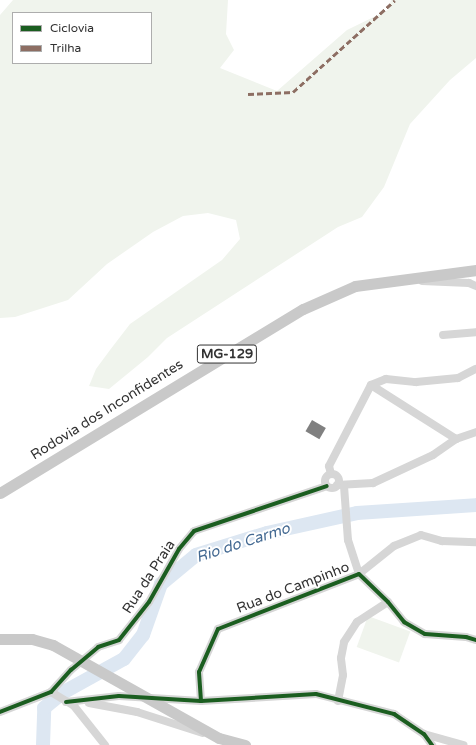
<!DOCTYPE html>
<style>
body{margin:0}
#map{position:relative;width:476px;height:745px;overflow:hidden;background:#fff;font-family:"Varela Round",sans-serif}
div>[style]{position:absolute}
.green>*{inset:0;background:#f0f4ed;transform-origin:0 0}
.river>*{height:14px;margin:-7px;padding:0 7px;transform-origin:7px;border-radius:7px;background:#dde7f2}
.building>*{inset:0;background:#808080;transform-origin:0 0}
.minor>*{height:8px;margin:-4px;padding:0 4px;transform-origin:4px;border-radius:4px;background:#d6d6d6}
.minor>.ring{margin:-4px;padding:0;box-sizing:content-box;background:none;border:8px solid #d6d6d6;border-radius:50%}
.major>*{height:11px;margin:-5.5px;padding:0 5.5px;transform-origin:5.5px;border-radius:5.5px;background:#c9c9c9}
.major-bridge>*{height:11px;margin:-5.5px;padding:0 5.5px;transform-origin:5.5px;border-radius:5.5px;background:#c9c9c9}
.quiet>*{height:3px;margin-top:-1.5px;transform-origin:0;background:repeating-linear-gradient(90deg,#8d6e63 0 6px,transparent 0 9px)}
.cycleway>*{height:4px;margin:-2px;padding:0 2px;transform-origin:2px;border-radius:2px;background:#1b5e20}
span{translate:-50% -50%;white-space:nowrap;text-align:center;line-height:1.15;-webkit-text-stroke:4px #fff;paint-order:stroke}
.shield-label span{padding:1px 3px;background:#fff;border:1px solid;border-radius:3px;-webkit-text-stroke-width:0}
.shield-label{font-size:13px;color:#323232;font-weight:700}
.street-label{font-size:14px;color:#323232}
.water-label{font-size:15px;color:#436992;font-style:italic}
.legend{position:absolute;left:12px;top:12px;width:140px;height:52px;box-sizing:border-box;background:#fff;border:1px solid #adadad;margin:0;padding:5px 7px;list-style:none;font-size:12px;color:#323232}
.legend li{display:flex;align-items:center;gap:8px;height:20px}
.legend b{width:20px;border:1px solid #adadad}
</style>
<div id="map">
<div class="green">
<div style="clip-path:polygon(evenodd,13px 0,228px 0,226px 34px,234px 50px,220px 68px,277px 91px,347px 30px,388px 10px,391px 0,476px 0,476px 58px,450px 80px,410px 124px,384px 187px,362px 217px,338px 227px,167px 338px,148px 357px,109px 389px,89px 386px,96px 369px,110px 350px,130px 324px,222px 260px,240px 239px,236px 220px,208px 213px,183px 216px,153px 232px,107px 264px,68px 300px,15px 317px,0 318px,0 15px,13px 0,13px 13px,151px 13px,151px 63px,13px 63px,13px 13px)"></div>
<div style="left:368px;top:616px;width:45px;height:33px;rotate:20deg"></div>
</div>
<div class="river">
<div style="left:43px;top:745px;width:37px;rotate:-88deg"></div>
<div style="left:44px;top:708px;width:26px;rotate:-39deg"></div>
<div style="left:64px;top:692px;width:68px;rotate:-28.8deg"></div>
<div style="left:124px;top:659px;width:31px;rotate:-52deg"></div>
<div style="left:143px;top:635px;width:54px;rotate:-70.6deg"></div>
<div style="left:161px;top:584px;width:45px;rotate:-39.6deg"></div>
<div style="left:196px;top:555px;width:74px;rotate:-17.2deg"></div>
<div style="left:267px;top:533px;width:92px;rotate:-12.5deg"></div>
<div style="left:357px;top:513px;width:119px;rotate:-3.8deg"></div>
</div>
<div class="building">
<div style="left:312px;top:420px;width:16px;height:13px;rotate:30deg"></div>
</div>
<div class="minor">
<div style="left:422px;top:281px;width:47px;rotate:2.4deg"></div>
<div style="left:469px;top:283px;width:8px;rotate:23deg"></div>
<div style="left:443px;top:335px;width:33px;rotate:-5deg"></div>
<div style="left:371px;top:385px;width:16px;rotate:-22deg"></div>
<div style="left:386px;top:379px;width:30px;rotate:6deg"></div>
<div style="left:416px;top:382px;width:42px;rotate:-5.4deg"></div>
<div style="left:458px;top:378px;width:20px;rotate:-27deg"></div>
<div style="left:371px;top:385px;width:101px;rotate:32.4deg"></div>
<div style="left:331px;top:474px;width:8px;rotate:-104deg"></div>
<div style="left:329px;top:466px;width:91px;rotate:-62.6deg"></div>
<div class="ring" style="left:325px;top:474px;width:6px;height:6px"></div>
<div style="left:337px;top:485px;width:36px;rotate:-3deg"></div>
<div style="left:373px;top:483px;width:66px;rotate:-25deg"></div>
<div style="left:433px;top:455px;width:28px;rotate:-35deg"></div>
<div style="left:456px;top:439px;width:21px;rotate:-19deg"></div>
<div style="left:344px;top:486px;width:54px;rotate:85.8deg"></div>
<div style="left:348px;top:540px;width:36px;rotate:72deg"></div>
<div style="left:359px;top:574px;width:45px;rotate:-38.7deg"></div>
<div style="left:394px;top:546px;width:29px;rotate:-22deg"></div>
<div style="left:421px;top:535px;width:22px;rotate:16deg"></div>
<div style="left:442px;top:541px;width:34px;rotate:2deg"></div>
<div style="left:51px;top:692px;width:27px;rotate:31deg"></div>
<div style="left:74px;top:706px;width:50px;rotate:51.5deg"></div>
<div style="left:201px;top:701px;width:29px;rotate:-94deg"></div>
<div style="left:199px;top:672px;width:47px;rotate:-66.2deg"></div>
<div style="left:218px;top:629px;width:151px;rotate:-21.3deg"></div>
<div style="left:359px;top:574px;width:40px;rotate:44deg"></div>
<div style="left:388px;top:602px;width:26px;rotate:51deg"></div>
<div style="left:404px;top:622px;width:24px;rotate:30deg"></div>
<div style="left:425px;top:634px;width:41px;rotate:4.2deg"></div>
<div style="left:466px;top:637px;width:10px;rotate:17deg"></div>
<div style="left:338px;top:701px;width:26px;rotate:-79deg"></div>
<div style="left:343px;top:675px;width:17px;rotate:-97deg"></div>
<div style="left:341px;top:658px;width:16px;rotate:-79deg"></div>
<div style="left:344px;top:642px;width:24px;rotate:-57deg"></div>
<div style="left:357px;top:622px;width:37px;rotate:-33deg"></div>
<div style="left:66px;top:702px;width:53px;rotate:-6.5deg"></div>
<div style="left:119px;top:696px;width:82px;rotate:3.5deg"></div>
<div style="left:201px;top:701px;width:115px;rotate:-3.5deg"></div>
<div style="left:316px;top:694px;width:81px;rotate:14.4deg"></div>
<div style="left:394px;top:714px;width:36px;rotate:34deg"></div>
<div style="left:424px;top:734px;width:14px;rotate:54deg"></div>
<div style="left:89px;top:703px;width:49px;rotate:10.6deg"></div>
<div style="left:137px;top:712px;width:69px;rotate:17.7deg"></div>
<div style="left:0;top:712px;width:55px;rotate:-21.4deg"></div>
<div style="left:51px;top:692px;width:30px;rotate:-48deg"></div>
<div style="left:71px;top:670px;width:35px;rotate:-40deg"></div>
<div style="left:98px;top:647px;width:22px;rotate:-18deg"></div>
<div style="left:119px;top:640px;width:48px;rotate:-51.7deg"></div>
<div style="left:149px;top:602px;width:61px;rotate:-60.5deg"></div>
<div style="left:179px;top:549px;width:23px;rotate:-50deg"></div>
<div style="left:194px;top:531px;width:140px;rotate:-18.7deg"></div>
<div style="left:424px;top:734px;width:41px;rotate:15.8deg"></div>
</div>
<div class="major">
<div style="left:0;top:493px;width:354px;rotate:-31.3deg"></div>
<div style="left:303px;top:309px;width:57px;rotate:-23.9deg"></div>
<div style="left:355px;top:286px;width:122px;rotate:-7.5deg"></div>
<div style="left:0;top:639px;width:32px"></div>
<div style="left:32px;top:639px;width:22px;rotate:16deg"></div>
<div style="left:219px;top:738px;width:27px;rotate:15deg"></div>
</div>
<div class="major-bridge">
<div style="left:53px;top:645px;width:190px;rotate:29.3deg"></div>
</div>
<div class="quiet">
<div style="left:248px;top:94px;width:45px;rotate:-2.5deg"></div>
<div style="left:293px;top:92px;width:137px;rotate:-42deg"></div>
</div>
<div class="cycleway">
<div style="left:201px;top:701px;width:29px;rotate:-94deg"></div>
<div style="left:199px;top:672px;width:47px;rotate:-66.2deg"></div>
<div style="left:218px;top:629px;width:151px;rotate:-21.3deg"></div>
<div style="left:359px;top:574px;width:40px;rotate:44deg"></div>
<div style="left:388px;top:602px;width:26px;rotate:51deg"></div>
<div style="left:404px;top:622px;width:24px;rotate:30deg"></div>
<div style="left:425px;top:634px;width:41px;rotate:4.2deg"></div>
<div style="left:466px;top:637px;width:10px;rotate:17deg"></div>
<div style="left:66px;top:702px;width:53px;rotate:-6.5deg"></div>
<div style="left:119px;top:696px;width:82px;rotate:3.5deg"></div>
<div style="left:201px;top:701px;width:115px;rotate:-3.5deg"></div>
<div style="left:316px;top:694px;width:81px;rotate:14.4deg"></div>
<div style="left:394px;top:714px;width:36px;rotate:34deg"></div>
<div style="left:424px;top:734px;width:14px;rotate:54deg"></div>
<div style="left:0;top:712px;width:55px;rotate:-21.4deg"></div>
<div style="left:51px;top:692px;width:30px;rotate:-48deg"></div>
<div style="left:71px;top:670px;width:35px;rotate:-40deg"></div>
<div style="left:98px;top:647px;width:22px;rotate:-18deg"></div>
<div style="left:119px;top:640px;width:48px;rotate:-51.7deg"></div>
<div style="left:149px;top:602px;width:61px;rotate:-60.5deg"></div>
<div style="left:179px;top:549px;width:23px;rotate:-50deg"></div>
<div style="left:194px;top:531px;width:140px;rotate:-18.7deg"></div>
</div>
<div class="shield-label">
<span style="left:227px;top:354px">MG-129</span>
</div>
<div class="street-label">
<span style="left:107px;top:410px;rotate:-32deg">Rodovia dos Inconfidentes</span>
<span style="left:149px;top:577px;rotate:-57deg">Rua da Praia</span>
<span style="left:293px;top:588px;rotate:-21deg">Rua do Campinho</span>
</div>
<div class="water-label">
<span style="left:243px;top:543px;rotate:-18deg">Rio do Carmo</span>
</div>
<ul class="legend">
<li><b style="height:5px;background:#1b5e20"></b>Ciclovia</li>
<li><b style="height:5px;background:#8d6e63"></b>Trilha</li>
</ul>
</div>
